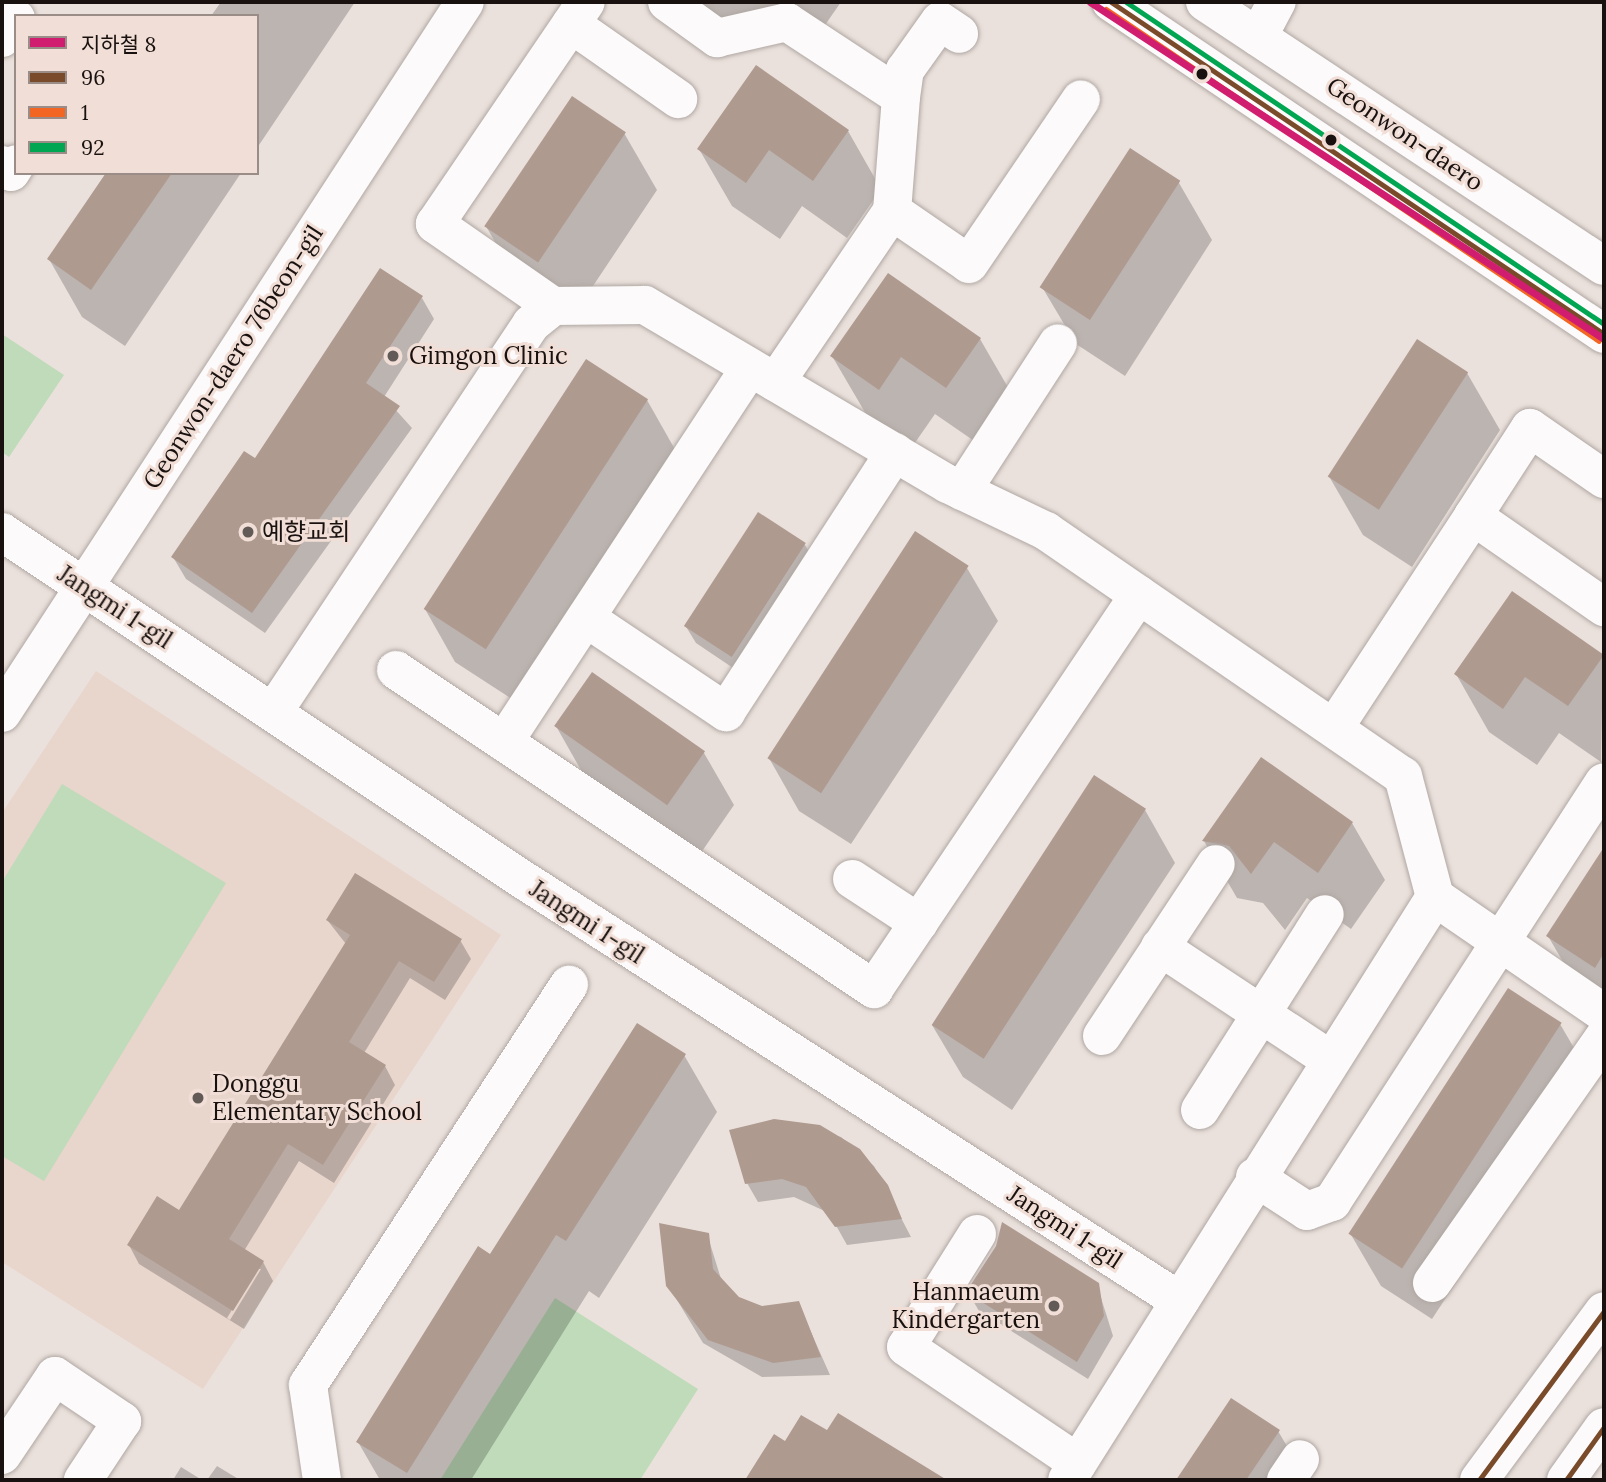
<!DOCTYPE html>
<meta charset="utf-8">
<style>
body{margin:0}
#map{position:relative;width:1606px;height:1482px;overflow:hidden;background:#ebe1dc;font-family:Lora,"Noto Sans KR",serif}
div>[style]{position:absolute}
.built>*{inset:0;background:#e8d5cc}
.green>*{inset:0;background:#bfdbb9}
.shadow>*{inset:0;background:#0003}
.building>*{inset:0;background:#af9a90;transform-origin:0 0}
.roads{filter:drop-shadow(0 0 2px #afa7a3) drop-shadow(0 0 2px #afa7a3)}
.minor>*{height:38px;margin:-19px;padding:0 19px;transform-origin:19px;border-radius:19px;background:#fcfafa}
.bus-1>*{height:5px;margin:-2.5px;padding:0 2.5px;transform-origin:2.5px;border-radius:2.5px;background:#7a4b2a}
.bus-2>*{height:5px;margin:-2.5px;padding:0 2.5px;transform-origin:2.5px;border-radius:2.5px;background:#f26522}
.bus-3>*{height:5px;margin:-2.5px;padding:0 2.5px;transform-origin:2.5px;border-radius:2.5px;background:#00a651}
.metro-1>*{height:7px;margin:-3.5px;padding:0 3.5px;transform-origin:3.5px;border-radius:3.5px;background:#d11d70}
.dots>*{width:19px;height:19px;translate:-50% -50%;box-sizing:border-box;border:4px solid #f1ded6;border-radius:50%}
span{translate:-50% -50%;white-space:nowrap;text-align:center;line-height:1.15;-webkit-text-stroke:6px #f1ded6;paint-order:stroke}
.street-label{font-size:24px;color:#18110f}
.poi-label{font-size:24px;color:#18110f}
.left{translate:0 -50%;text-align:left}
.right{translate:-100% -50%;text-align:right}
.frame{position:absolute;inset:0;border:4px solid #18110f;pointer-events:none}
.legend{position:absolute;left:14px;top:14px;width:245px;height:161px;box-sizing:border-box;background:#f1ded6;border:2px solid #9a8c86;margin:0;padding:9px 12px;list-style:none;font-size:21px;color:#18110f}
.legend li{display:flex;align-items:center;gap:14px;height:35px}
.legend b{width:35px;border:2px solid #9a8c86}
</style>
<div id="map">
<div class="built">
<div style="clip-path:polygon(96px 671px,501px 935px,203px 1389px,2px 1262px,2px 813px)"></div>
</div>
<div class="green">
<div style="clip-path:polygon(2px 334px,64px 375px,9px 457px,2px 452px)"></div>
<div style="clip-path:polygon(62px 784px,226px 883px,44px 1181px,2px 1156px,2px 882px)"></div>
<div style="clip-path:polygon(555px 1298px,698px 1389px,640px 1480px,440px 1480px)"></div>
</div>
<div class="shadow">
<div style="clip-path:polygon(221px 2px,355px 2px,257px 148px,257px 16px,211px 16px)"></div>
<div style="clip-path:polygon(683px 2px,841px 2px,807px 51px,763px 20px,740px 52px)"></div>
<div style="clip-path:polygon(848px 131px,881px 189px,847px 238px,802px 206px,780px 239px,732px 206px,699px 149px)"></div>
<div style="clip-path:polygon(624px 133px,657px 190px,571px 319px,520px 285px,487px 228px)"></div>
<div style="clip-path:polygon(1130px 151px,1179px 183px,1212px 240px,1125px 376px,1076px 344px,1042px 287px)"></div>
<div style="clip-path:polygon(106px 173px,241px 173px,125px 346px,82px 317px,49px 259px)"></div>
<div style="clip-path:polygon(422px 298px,434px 319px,384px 397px,412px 428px,265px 633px,186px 579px,173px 557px,256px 461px)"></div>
<div style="clip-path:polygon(980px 339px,1013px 396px,980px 445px,935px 414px,912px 447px,866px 414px,832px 356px)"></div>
<div style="clip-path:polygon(1467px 373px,1500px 430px,1412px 567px,1363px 535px,1330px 478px)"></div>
<div style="clip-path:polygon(647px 400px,677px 453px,515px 701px,455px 662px,425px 609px)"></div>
<div style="clip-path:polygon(759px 514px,805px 545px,816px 563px,742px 674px,696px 643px,685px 625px)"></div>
<div style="clip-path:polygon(915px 534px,967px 568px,998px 621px,851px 844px,799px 811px,769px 758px)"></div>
<div style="clip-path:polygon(1603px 656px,1601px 762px,1559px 733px,1537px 765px,1489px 732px,1456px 674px)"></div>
<div style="clip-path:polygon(556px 726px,704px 753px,734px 805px,698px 857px,586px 779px)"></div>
<div style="clip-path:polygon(1145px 810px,1175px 863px,1012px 1110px,963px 1077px,932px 1025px)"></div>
<div style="clip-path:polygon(1352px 823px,1385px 880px,1351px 929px,1307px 898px,1285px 930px,1263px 903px,1237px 898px,1204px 841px)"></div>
<div style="clip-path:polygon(1604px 850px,1604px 1008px,1581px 993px,1548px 936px)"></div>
<div style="clip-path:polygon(evenodd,328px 921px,460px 940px,471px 959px,445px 1000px,410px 978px,364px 1053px,385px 1066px,395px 1085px,334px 1183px,299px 1161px,244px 1251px,263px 1262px,273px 1281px,244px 1329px,139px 1264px,129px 1245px,179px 1213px,346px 944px,328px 921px,257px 1269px,261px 1269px,230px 1320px,227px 1318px,257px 1269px)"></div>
<div style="clip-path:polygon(1560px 1024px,1591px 1077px,1432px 1319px,1381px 1286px,1350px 1233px)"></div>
<div style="clip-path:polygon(684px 1055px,717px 1112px,599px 1298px,589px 1291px,471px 1480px,380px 1480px,358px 1442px,490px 1256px)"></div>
<div style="clip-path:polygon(774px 1120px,841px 1137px,874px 1166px,911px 1237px,847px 1245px,829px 1213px,794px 1197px,758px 1202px,747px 1183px)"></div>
<div style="clip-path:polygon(707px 1234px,722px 1282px,738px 1299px,762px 1308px,798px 1303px,830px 1375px,762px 1377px,703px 1343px,668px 1285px)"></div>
<div style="clip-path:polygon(1097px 1285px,1113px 1336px,1088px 1379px,979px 1311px,968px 1292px)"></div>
<div style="clip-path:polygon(1231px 1400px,1278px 1431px,1307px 1480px,1178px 1480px)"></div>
<div style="clip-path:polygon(838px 1415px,943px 1480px,747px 1480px,774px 1436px,786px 1443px,827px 1433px)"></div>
<div style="clip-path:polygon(217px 1466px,240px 1480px,207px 1480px)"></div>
<div style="clip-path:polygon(181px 1467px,202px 1480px,173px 1480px)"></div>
</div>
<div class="building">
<div style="clip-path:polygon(756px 65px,849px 130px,813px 181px,769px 150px,746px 183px,697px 149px)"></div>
<div style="left:572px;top:96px;width:65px;height:157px;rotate:34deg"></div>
<div style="left:1130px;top:148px;width:60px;height:166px;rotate:33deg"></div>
<div style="clip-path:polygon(106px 173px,172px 173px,91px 290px,47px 259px)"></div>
<div style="clip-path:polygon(380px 268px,423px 296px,366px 383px,400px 406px,252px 613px,171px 557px,244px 451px,255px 458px)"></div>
<div style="clip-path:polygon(888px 273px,981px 338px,946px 388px,901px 357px,879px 390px,830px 356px)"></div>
<div style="left:1417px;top:339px;width:61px;height:164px;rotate:33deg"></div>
<div style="left:586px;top:359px;width:74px;height:298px;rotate:33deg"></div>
<div style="left:758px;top:512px;width:57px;height:136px;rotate:33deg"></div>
<div style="left:915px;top:531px;width:64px;height:271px;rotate:33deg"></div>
<div style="clip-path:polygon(1512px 591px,1604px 655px,1568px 706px,1525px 677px,1503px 709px,1454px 674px)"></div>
<div style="left:592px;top:672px;width:138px;height:66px;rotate:35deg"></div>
<div style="clip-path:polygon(1261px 757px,1353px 822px,1318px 873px,1274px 842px,1251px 874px,1229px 846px,1202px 841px)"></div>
<div style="left:1094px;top:775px;width:62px;height:298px;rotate:33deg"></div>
<div style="clip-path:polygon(1604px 847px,1604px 953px,1595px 968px,1546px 936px)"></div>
<div style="clip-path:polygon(355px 873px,462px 939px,434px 982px,399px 961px,349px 1042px,386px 1065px,323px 1165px,288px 1144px,229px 1239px,264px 1261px,233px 1311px,127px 1245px,157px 1196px,179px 1210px,350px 935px,326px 920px)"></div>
<div style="left:1508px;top:988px;width:64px;height:293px;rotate:33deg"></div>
<div style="clip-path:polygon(637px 1023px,686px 1054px,566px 1241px,556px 1235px,407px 1473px,356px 1442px,478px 1246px,490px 1254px)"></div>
<div style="clip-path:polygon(774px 1119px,820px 1125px,860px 1149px,888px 1185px,902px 1219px,835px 1227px,806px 1187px,782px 1179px,745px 1184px,729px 1130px)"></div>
<div style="clip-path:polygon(1002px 1222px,1099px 1283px,1104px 1316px,1077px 1362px,966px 1292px,996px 1246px)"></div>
<div style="clip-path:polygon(659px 1223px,709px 1233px,713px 1269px,739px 1297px,762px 1306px,799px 1301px,821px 1357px,773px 1363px,708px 1340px,666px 1286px)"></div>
<div style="clip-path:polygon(1231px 1398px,1280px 1430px,1246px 1480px,1176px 1480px)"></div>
<div style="clip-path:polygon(838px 1413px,947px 1480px,745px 1480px,774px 1434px,785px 1441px,801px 1415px,827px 1430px)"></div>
</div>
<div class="roads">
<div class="minor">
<div style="left:667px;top:2px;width:62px;rotate:35.8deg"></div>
<div style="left:717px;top:38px;width:72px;rotate:-12.9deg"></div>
<div style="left:787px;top:22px;width:136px;rotate:33.3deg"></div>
<div style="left:901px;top:97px;width:114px;rotate:94.5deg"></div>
<div style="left:892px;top:211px;width:207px;rotate:124.2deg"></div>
<div style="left:1111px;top:2px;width:594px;rotate:33.96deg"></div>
<div style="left:1205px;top:2px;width:478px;rotate:33.5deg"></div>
<div style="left:571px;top:24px;width:131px;rotate:35deg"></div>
<div style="left:1258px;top:37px;width:40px;rotate:-62deg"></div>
<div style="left:2px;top:38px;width:24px;rotate:-54deg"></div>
<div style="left:901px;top:97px;width:27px;rotate:-82deg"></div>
<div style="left:905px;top:70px;width:60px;rotate:-54.5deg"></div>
<div style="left:940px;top:21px;width:23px;rotate:34deg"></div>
<div style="left:2px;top:165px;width:11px;rotate:38deg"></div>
<div style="left:11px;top:172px;width:9px;rotate:-58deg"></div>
<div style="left:892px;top:211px;width:93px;rotate:34.5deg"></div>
<div style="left:969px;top:264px;width:199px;rotate:-55.8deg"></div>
<div style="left:553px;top:306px;width:144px;rotate:-145.2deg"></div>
<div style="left:435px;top:224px;width:268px;rotate:-55.8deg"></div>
<div style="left:962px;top:491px;width:176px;rotate:-57deg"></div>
<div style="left:1473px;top:516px;width:105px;rotate:-57.1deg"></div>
<div style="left:1530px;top:428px;width:90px;rotate:34.6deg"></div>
<div style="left:2px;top:532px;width:629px;rotate:33.72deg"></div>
<div style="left:525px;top:881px;width:778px;rotate:32.67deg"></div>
<div style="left:586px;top:618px;width:169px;rotate:33.9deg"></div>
<div style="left:726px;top:712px;width:310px;rotate:-57deg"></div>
<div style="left:396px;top:670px;width:575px;rotate:33.72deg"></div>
<div style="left:874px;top:989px;width:475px;rotate:-56.1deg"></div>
<div style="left:274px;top:711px;width:465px;rotate:-56.4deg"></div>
<div style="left:531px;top:324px;width:28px;rotate:-39deg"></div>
<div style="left:553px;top:306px;width:92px;rotate:-0.6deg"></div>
<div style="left:645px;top:305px;width:352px;rotate:30.6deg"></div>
<div style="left:948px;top:484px;width:109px;rotate:25.6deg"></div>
<div style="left:1046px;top:531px;width:433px;rotate:34.5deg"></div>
<div style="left:1403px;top:776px;width:125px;rotate:75.2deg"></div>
<div style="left:1435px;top:897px;width:689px;rotate:122.26deg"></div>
<div style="left:2px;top:713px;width:848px;rotate:-56.93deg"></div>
<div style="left:1334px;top:728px;width:254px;rotate:-56.7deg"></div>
<div style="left:1473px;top:516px;width:160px;rotate:34.8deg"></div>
<div style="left:504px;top:742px;width:448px;rotate:-56.7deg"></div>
<div style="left:852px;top:879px;width:80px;rotate:33.3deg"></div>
<div style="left:1435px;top:897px;width:205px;rotate:34.5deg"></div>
<div style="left:1160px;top:947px;width:205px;rotate:33.5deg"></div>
<div style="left:1102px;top:1036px;width:206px;rotate:-56.5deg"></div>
<div style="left:1200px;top:1110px;width:232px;rotate:-57.5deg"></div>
<div style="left:1255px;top:1177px;width:62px;rotate:33.2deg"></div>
<div style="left:1307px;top:1211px;width:27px;rotate:-20deg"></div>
<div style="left:1332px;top:1202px;width:500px;rotate:-57.07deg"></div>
<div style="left:977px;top:1234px;width:133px;rotate:122.1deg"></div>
<div style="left:906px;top:1347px;width:207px;rotate:34deg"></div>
<div style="left:1432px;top:1283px;width:300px;rotate:-55deg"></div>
<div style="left:2px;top:1455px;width:95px;rotate:-56.1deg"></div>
<div style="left:55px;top:1376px;width:81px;rotate:33.9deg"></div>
<div style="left:122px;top:1421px;width:71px;rotate:123.5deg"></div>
<div style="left:322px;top:1480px;width:96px;rotate:-98.4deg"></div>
<div style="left:308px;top:1385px;width:478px;rotate:-56.9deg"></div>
<div style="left:1286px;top:1480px;width:25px;rotate:-56deg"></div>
<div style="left:1479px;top:1480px;width:210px;rotate:-53.5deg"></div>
<div style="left:1566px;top:1480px;width:65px;rotate:-54.4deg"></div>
</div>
</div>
<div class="bus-1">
<div style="left:1111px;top:2px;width:594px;rotate:33.96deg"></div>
<div style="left:1479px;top:1480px;width:210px;rotate:-53.5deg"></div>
<div style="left:1566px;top:1480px;width:65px;rotate:-54.4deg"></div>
</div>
<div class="bus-2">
<div style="left:1106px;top:9px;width:594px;rotate:33.96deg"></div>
</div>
<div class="bus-3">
<div style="left:1126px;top:2px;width:576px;rotate:33.97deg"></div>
</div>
<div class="metro-1">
<div style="left:1090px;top:2px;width:615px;rotate:33.25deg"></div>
</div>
<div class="dots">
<div style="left:1202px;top:74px;background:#18110f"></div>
<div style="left:1331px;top:140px;background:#18110f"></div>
<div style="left:393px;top:356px;background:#625a57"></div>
<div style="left:248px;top:532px;background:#625a57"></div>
<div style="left:198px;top:1098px;background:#625a57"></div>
<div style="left:1054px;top:1306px;background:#625a57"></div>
</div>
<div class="street-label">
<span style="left:1405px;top:134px;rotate:34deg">Geonwon-daero</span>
<span style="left:233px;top:357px;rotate:-57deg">Geonwon-daero 76beon-gil</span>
<span style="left:115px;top:607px;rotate:33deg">Jangmi 1-gil</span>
<span style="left:587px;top:922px;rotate:33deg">Jangmi 1-gil</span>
<span style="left:1065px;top:1227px;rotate:33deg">Jangmi 1-gil</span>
</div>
<div class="poi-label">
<span class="left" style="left:409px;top:356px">Gimgon Clinic</span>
<span class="left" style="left:262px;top:532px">예향교회</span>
<span class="left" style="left:212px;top:1098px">Donggu<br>Elementary School</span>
<span class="right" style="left:1040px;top:1306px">Hanmaeum<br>Kindergarten</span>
</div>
<div class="frame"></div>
<ul class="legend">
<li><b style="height:9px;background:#d11d70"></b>지하철 8</li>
<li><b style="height:9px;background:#7a4b2a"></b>96</li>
<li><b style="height:9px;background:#f26522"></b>1</li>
<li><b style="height:9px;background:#00a651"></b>92</li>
</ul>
</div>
